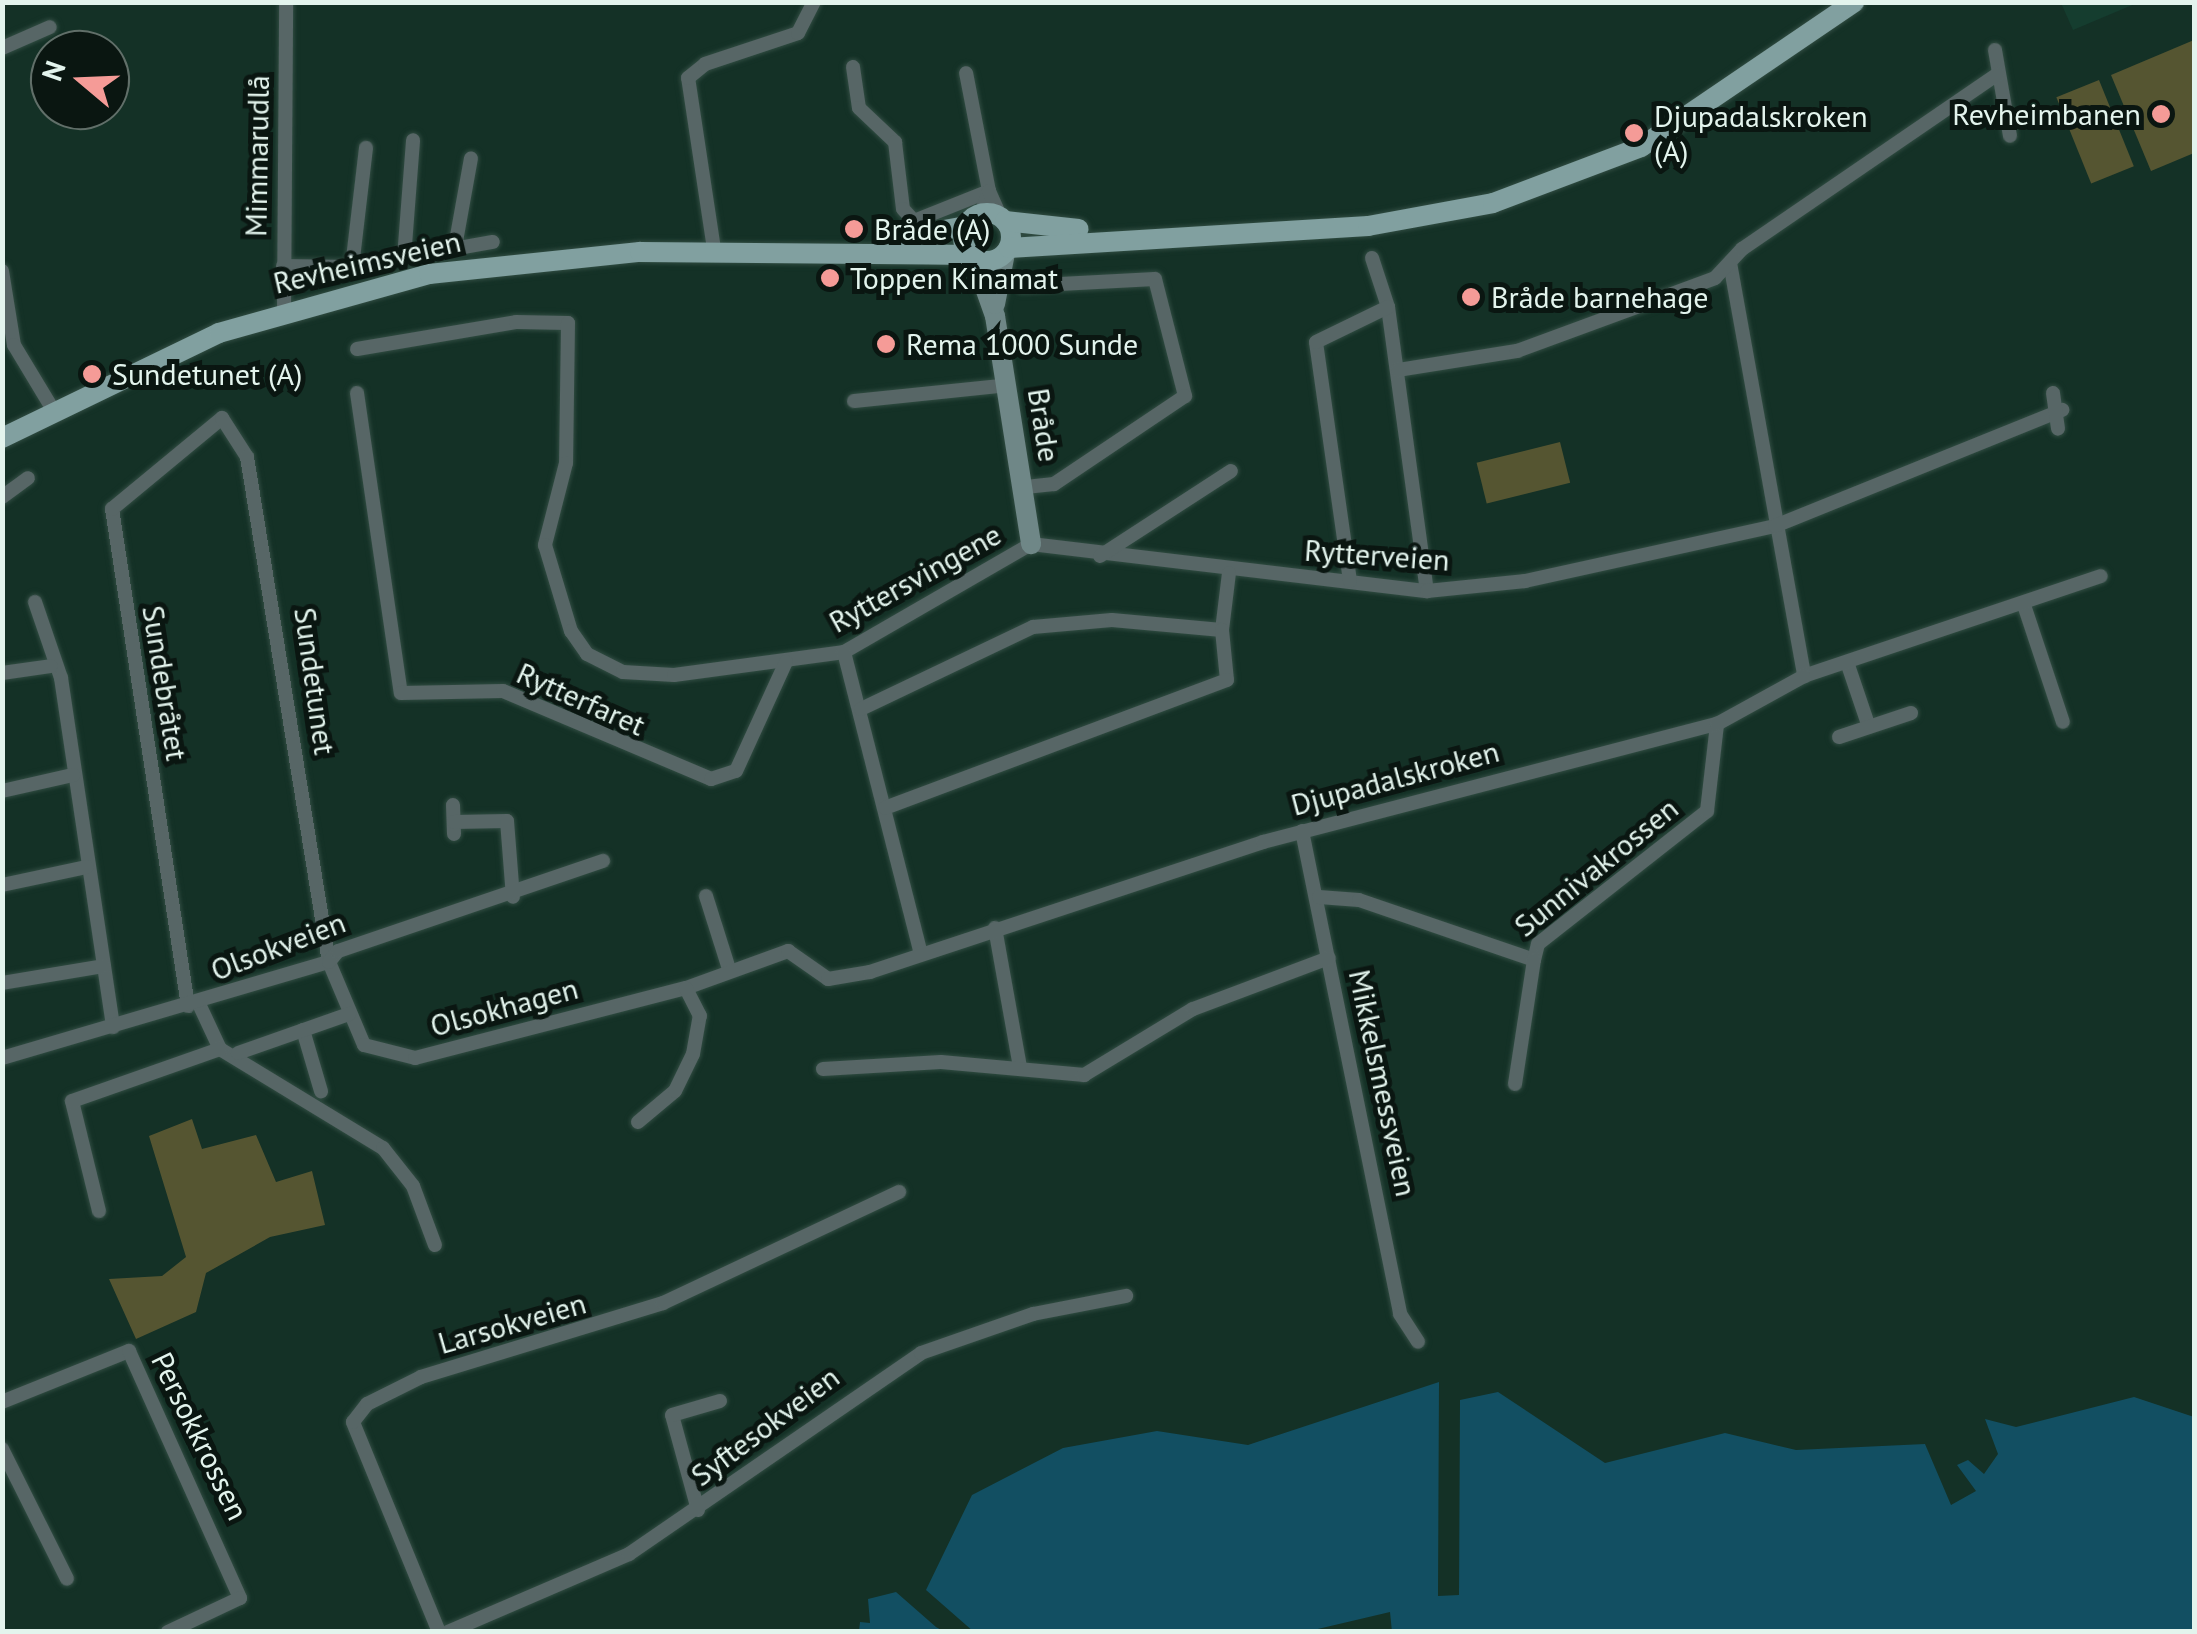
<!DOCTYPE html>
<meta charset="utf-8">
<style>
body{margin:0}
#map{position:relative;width:2197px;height:1634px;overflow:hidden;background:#143126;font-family:"PT Sans",sans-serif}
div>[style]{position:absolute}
.built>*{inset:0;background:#153d2f}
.green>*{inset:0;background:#555531;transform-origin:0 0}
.water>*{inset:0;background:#124f62}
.roads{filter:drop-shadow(0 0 2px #314c42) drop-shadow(0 0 2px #314c42)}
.street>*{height:14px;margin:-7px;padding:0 7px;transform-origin:7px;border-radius:7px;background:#576666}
.secondary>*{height:20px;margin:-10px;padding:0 10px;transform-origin:10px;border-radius:10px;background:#6f8787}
.primary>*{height:20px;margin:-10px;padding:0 10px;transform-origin:10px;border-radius:10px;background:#81a0a0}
.primary>.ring{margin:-10px;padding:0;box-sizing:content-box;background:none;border:20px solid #81a0a0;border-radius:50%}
.dots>*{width:28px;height:28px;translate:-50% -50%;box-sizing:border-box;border:5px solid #0a1611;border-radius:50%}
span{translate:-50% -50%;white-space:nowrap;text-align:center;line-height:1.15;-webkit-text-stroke:10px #0a1611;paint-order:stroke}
.poi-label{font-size:30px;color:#e3f4ed}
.right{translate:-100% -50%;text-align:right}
.left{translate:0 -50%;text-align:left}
.street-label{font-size:30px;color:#e3f4ed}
.frame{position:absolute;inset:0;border:5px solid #e3f4ed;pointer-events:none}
.north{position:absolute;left:30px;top:30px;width:100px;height:100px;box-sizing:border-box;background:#0a1611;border:2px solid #616f69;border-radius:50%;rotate:289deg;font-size:28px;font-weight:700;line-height:40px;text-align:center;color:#e3f4ed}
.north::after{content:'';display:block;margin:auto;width:35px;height:45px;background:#f59b97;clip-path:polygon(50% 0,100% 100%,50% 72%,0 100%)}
</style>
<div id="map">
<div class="built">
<div style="clip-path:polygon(2061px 3px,2137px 3px,2073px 30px)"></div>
</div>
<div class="green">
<div style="clip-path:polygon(2194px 40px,2194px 153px,2151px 171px,2111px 75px)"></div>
<div style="left:2099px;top:80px;width:93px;height:46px;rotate:68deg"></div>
<div style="left:1560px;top:442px;width:42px;height:86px;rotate:76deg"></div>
<div style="clip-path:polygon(192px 1119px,202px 1149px,256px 1135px,276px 1182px,312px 1171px,325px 1225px,270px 1237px,206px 1273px,196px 1312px,136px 1339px,109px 1279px,162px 1276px,186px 1257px,149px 1136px)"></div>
</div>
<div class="water">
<div style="clip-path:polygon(1439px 1382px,1438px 1596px,1459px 1595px,1460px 1400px,1498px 1392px,1605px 1463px,1725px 1433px,1796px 1450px,1925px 1444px,1951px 1505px,1976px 1491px,1957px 1465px,1968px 1460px,1984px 1474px,1998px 1454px,1985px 1419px,2016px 1427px,2134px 1397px,2194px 1417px,2194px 1631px,1392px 1632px,1390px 1612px,1305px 1632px,974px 1632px,926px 1590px,972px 1495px,1063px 1448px,1157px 1431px,1248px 1445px)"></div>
<div style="clip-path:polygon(896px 1592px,936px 1627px,943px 1631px,859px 1631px,860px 1622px,870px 1623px,868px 1599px)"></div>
</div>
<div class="roads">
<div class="street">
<div style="left:2px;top:48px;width:52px;rotate:-23.6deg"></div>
<div style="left:1995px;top:50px;width:87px;rotate:80.1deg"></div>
<div style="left:853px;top:67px;width:41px;rotate:81.7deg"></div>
<div style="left:859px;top:108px;width:50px;rotate:43.4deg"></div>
<div style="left:895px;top:142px;width:67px;rotate:83.2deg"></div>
<div style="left:903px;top:209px;width:16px;rotate:47deg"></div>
<div style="left:914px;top:221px;width:81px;rotate:-21.8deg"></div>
<div style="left:989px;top:191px;width:120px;rotate:-101deg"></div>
<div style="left:981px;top:214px;width:24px;rotate:-71deg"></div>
<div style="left:989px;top:191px;width:30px;rotate:66deg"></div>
<div style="left:455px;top:247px;width:90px;rotate:-79.8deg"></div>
<div style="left:714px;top:249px;width:173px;rotate:-98.6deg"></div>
<div style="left:688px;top:78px;width:22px;rotate:-39deg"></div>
<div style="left:705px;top:64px;width:98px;rotate:-18.4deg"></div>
<div style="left:798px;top:33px;width:35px;rotate:-63deg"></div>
<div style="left:404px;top:258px;width:118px;rotate:-85.6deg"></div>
<div style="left:1372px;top:258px;width:52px;rotate:71.9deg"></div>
<div style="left:1388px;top:307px;width:287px;rotate:82.2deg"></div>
<div style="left:1730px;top:263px;width:420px;rotate:79.8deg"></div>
<div style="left:283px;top:266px;width:69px;rotate:0.8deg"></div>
<div style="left:352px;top:267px;width:143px;rotate:-10.1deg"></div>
<div style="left:352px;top:267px;width:120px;rotate:-83.3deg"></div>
<div style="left:2px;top:271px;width:75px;rotate:80.8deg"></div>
<div style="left:14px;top:345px;width:74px;rotate:58.9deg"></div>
<div style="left:1022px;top:286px;width:133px;rotate:-3deg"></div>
<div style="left:1155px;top:279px;width:121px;rotate:75.6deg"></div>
<div style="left:1185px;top:396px;width:158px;rotate:146.1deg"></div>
<div style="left:1054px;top:484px;width:31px;rotate:174deg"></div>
<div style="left:284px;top:311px;width:309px;rotate:-89.6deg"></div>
<div style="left:357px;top:349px;width:161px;rotate:-9.6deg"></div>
<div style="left:516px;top:322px;width:52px;rotate:1.1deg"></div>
<div style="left:568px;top:323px;width:140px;rotate:90.8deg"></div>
<div style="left:566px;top:463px;width:85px;rotate:104.4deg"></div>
<div style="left:545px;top:545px;width:90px;rotate:73.2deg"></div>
<div style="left:571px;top:631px;width:28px;rotate:55deg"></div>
<div style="left:587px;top:654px;width:40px;rotate:26.6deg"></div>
<div style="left:623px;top:672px;width:51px;rotate:3.4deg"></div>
<div style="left:674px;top:675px;width:172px;rotate:-7.7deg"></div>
<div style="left:844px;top:652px;width:216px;rotate:-30deg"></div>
<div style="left:1031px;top:544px;width:399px;rotate:6.8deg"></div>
<div style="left:1427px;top:591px;width:99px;rotate:-5.8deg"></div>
<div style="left:1525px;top:581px;width:256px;rotate:-12.4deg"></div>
<div style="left:1775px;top:526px;width:310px;rotate:-22deg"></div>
<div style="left:1398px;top:370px;width:121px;rotate:-9.1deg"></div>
<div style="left:1517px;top:351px;width:211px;rotate:-20.2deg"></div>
<div style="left:1715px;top:278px;width:40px;rotate:-47deg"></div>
<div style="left:1742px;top:249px;width:310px;rotate:-34.4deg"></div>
<div style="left:357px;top:393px;width:303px;rotate:81.7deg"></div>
<div style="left:401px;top:693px;width:102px;rotate:-1.1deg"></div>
<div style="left:503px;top:691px;width:226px;rotate:22.9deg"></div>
<div style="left:711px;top:779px;width:26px;rotate:-18deg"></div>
<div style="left:736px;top:771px;width:120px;rotate:-65.4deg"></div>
<div style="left:2053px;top:393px;width:36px;rotate:82deg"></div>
<div style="left:854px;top:401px;width:155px;rotate:-5.9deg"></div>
<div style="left:2px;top:497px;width:32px;rotate:-36deg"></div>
<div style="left:1100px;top:556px;width:156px;rotate:-33deg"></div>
<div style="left:1350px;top:581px;width:241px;rotate:-98.1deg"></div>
<div style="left:1316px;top:342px;width:80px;rotate:-25.9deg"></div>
<div style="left:35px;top:602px;width:80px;rotate:71.1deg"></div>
<div style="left:61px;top:678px;width:353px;rotate:81.5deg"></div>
<div style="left:2024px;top:605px;width:123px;rotate:71.6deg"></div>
<div style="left:1222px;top:630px;width:57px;rotate:-83deg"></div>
<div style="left:844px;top:652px;width:309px;rotate:75.7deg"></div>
<div style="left:1849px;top:668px;width:62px;rotate:71.3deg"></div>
<div style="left:2px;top:673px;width:49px;rotate:-8.1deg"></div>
<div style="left:1804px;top:676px;width:313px;rotate:-18.6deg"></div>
<div style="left:861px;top:709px;width:191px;rotate:-25.5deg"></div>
<div style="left:1033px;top:627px;width:79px;rotate:-5.1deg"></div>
<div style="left:1112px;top:620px;width:110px;rotate:5.2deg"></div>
<div style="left:1222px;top:630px;width:50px;rotate:84.3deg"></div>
<div style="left:1227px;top:680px;width:365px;rotate:159.5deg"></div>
<div style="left:1839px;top:737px;width:76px;rotate:-18.4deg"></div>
<div style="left:2px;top:791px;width:73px;rotate:-12.7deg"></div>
<div style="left:453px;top:805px;width:29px;rotate:88deg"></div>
<div style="left:454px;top:822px;width:53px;rotate:-1.1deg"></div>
<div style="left:507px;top:821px;width:76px;rotate:85.5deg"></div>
<div style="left:1302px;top:831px;width:493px;rotate:78.5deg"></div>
<div style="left:1400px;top:1314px;width:33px;rotate:57deg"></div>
<div style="left:2px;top:885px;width:87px;rotate:-12deg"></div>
<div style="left:706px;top:896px;width:77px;rotate:72.5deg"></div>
<div style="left:1319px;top:897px;width:40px;rotate:4.3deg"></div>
<div style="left:1359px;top:900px;width:185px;rotate:18.9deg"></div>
<div style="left:1534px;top:960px;width:16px;rotate:-76deg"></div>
<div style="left:1538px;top:944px;width:215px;rotate:-38.2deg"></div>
<div style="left:1707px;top:811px;width:88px;rotate:-83.4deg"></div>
<div style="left:995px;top:928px;width:141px;rotate:79.8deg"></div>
<div style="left:2px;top:983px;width:103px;rotate:-9.5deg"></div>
<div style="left:199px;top:1004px;width:50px;rotate:65deg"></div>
<div style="left:220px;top:1049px;width:191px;rotate:31.3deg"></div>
<div style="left:383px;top:1148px;width:48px;rotate:51.7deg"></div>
<div style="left:413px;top:1186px;width:63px;rotate:69.6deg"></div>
<div style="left:188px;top:1006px;width:503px;rotate:-98.69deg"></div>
<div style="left:112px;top:509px;width:143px;rotate:-39.6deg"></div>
<div style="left:222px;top:418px;width:46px;rotate:57.3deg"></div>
<div style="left:247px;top:457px;width:512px;rotate:80.78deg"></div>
<div style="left:329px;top:962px;width:90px;rotate:67.1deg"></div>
<div style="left:364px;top:1045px;width:53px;rotate:14.3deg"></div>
<div style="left:415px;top:1058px;width:280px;rotate:-14.5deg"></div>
<div style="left:686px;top:988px;width:109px;rotate:-19.9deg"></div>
<div style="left:788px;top:951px;width:49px;rotate:35deg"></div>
<div style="left:828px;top:979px;width:43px;rotate:-9.5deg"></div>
<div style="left:870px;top:972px;width:414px;rotate:-18.3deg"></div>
<div style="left:1263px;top:842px;width:469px;rotate:-14.6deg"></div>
<div style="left:1717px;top:724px;width:99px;rotate:-28.9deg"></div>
<div style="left:303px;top:1030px;width:64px;rotate:73.6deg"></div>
<div style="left:238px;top:1053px;width:118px;rotate:-19.4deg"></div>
<div style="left:2px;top:1058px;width:341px;rotate:-16.4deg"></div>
<div style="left:329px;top:962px;width:14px;rotate:-51deg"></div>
<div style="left:338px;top:951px;width:280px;rotate:-18.8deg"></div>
<div style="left:823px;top:1069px;width:118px;rotate:-3.4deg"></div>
<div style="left:941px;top:1062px;width:144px;rotate:5.2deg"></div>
<div style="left:1084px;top:1075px;width:127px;rotate:-31.2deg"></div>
<div style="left:1193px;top:1009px;width:145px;rotate:-20.6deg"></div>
<div style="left:1515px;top:1084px;width:125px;rotate:-81.3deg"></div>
<div style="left:638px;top:1122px;width:48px;rotate:-40deg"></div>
<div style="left:675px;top:1091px;width:41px;rotate:-64.1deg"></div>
<div style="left:693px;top:1054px;width:39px;rotate:-80deg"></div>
<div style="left:700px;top:1016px;width:31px;rotate:-117deg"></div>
<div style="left:99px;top:1211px;width:113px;rotate:-103.8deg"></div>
<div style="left:72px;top:1101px;width:157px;rotate:-19.4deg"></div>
<div style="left:2px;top:1402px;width:137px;rotate:-21.9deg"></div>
<div style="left:129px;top:1351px;width:271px;rotate:65.8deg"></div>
<div style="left:240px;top:1598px;width:80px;rotate:154.7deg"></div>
<div style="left:2px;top:1449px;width:145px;rotate:63.4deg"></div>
<div style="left:698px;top:1510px;width:98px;rotate:-105.3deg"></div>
<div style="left:672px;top:1415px;width:50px;rotate:-16.3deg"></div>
<div style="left:439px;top:1632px;width:227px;rotate:-112.3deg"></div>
<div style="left:353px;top:1422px;width:23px;rotate:-52deg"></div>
<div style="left:367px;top:1404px;width:60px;rotate:-26.6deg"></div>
<div style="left:421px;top:1377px;width:253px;rotate:-17deg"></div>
<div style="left:663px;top:1303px;width:261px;rotate:-25.2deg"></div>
<div style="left:448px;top:1632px;width:197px;rotate:-23.3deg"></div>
<div style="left:629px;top:1554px;width:354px;rotate:-34.5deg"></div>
<div style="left:921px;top:1353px;width:119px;rotate:-19.2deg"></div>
<div style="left:1033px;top:1314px;width:95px;rotate:-11deg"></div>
</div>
<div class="secondary">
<div style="left:974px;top:257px;width:63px;rotate:70.4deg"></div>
<div style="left:995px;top:316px;width:231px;rotate:81deg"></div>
<div style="left:995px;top:304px;width:52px;rotate:-78.9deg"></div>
</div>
<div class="primary">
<div class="ring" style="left:963px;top:213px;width:28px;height:28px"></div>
<div style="left:1005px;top:221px;width:74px;rotate:6.2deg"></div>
<div style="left:905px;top:237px;width:62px;rotate:-10.2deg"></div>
<div style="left:1009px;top:248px;width:360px;rotate:-3.5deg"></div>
<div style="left:1368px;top:226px;width:127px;rotate:-10.4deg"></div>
<div style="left:1493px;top:203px;width:158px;rotate:-20.7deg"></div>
<div style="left:1641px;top:147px;width:258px;rotate:-34.2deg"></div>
<div style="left:2px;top:438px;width:241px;rotate:-25.8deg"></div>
<div style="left:219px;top:333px;width:218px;rotate:-15.7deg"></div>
<div style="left:429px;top:274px;width:212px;rotate:-6deg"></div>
<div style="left:640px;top:252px;width:331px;rotate:0.5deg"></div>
</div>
</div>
<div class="dots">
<div style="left:2161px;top:114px;background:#f59b97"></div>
<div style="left:1634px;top:133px;background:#f59b97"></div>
<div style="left:854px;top:229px;background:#f59b97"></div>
<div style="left:830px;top:278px;background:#f59b97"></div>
<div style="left:1471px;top:297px;background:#f59b97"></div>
<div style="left:886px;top:344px;background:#f59b97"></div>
<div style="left:92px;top:374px;background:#f59b97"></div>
</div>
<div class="poi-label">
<span class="right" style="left:2141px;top:114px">Revheimbanen</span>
<span class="left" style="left:1654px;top:133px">Djupadalskroken<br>(A)</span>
<span class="left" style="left:874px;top:229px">Bråde (A)</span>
<span class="left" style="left:850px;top:278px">Toppen Kinamat</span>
<span class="left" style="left:1491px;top:297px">Bråde barnehage</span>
<span class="left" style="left:906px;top:344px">Rema 1000 Sunde</span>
<span class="left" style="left:112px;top:374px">Sundetunet (A)</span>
</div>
<div class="street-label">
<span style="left:257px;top:156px;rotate:-89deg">Mimmarudlå</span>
<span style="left:367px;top:262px;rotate:-13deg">Revheimsveien</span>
<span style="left:1044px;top:425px;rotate:81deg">Bråde</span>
<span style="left:1377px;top:555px;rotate:4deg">Rytterveien</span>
<span style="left:915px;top:578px;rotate:-29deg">Ryttersvingene</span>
<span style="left:315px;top:681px;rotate:82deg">Sundetunet</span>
<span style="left:165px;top:683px;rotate:81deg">Sundebråtet</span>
<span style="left:581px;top:699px;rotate:24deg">Rytterfaret</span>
<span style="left:1395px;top:778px;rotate:-15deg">Djupadalskroken</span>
<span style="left:1596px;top:867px;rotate:-39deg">Sunnivakrossen</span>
<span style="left:278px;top:946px;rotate:-21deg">Olsokveien</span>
<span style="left:504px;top:1007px;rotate:-15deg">Olsokhagen</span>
<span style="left:1383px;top:1083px;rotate:78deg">Mikkelsmessveien</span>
<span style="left:512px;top:1323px;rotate:-16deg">Larsokveien</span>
<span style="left:765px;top:1426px;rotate:-37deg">Syftesokveien</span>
<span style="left:200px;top:1436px;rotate:64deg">Persokkrossen</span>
</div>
<div class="frame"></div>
<div class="north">N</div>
</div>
